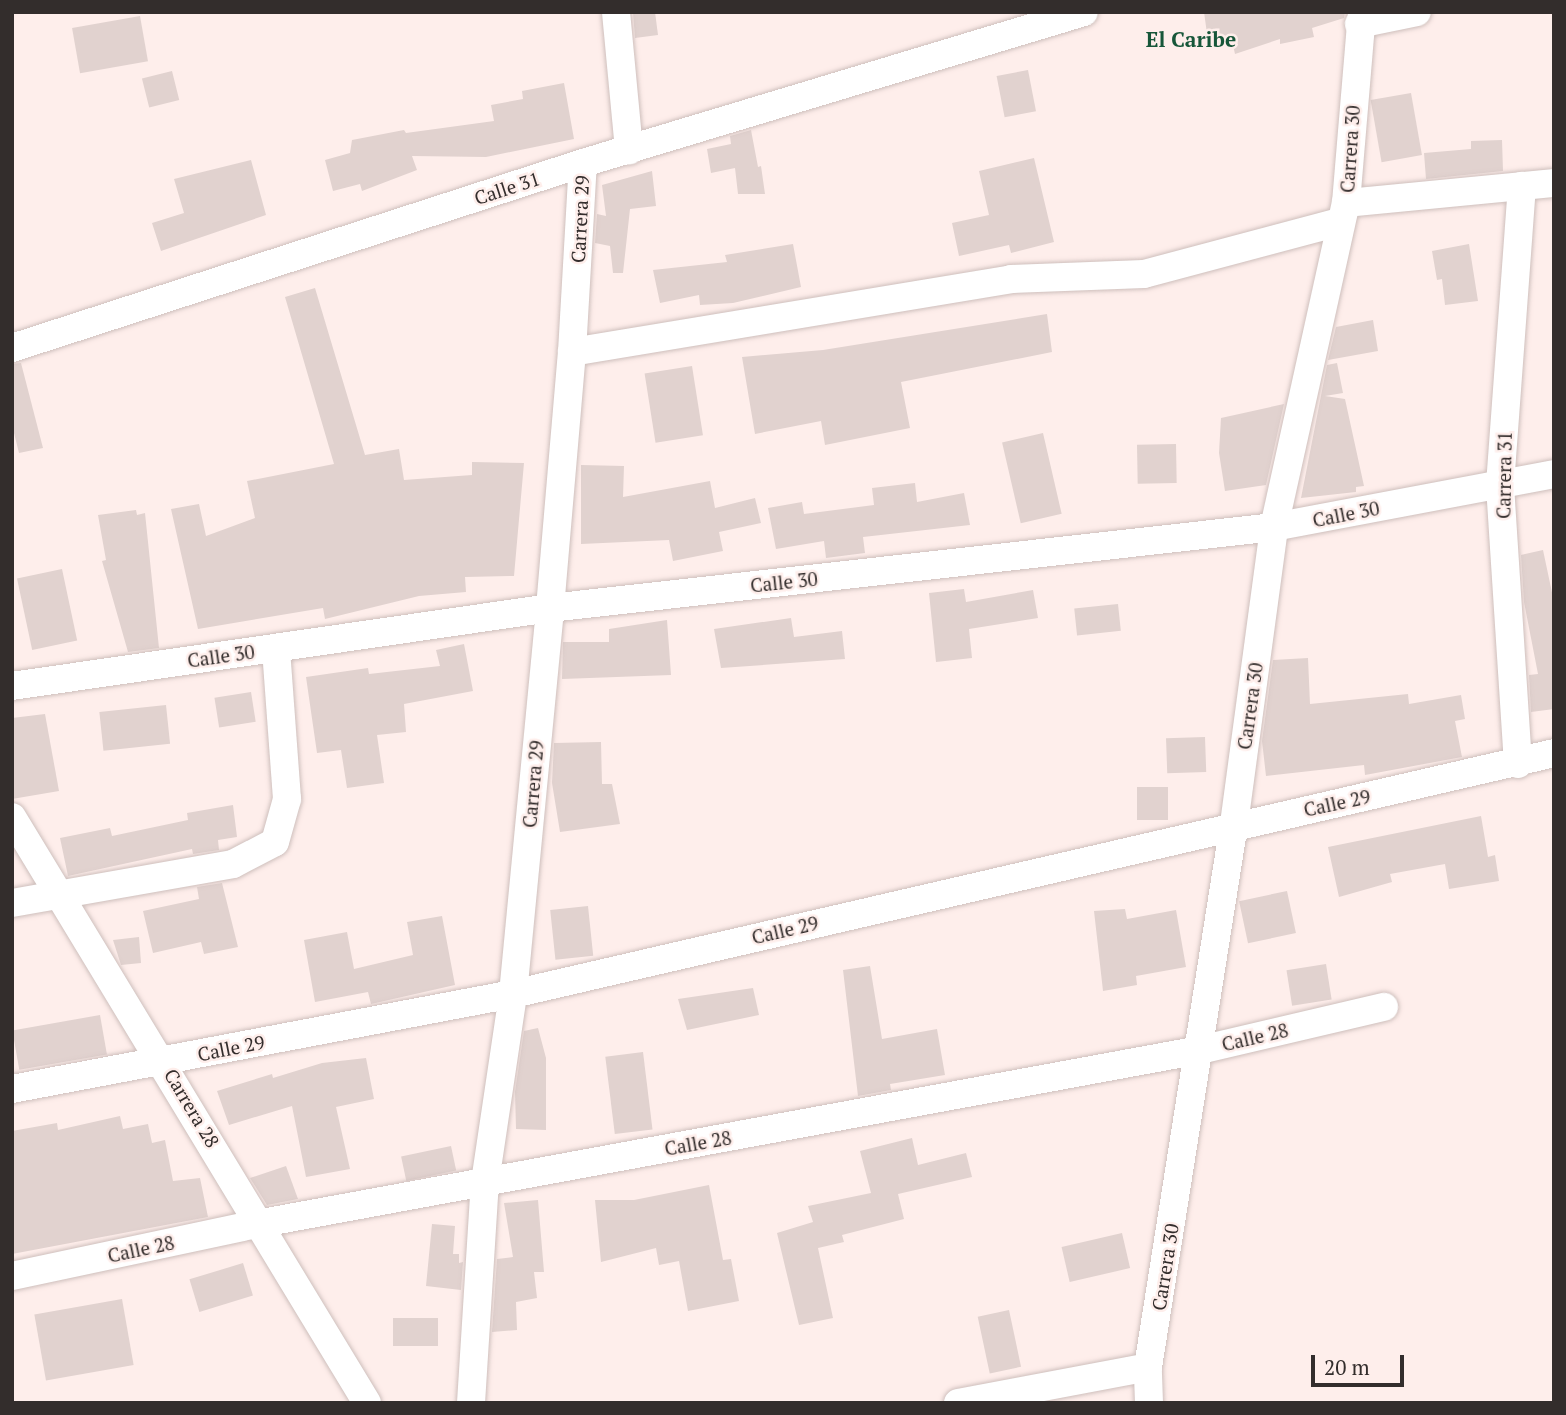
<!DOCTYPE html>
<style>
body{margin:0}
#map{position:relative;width:1566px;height:1415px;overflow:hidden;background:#feeeeb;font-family:"PT Serif",serif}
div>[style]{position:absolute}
.building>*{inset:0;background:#e1d2cf;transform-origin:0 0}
.roads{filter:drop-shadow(0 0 2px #cebfbc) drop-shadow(0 0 2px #cebfbc)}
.minor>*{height:28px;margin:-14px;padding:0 14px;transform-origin:14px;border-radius:14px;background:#fff}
span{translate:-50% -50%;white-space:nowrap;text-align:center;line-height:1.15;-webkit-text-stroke:5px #feeeeb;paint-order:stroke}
.street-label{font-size:19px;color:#332d2c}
.neighbourhood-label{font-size:21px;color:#175639;font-weight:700}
.frame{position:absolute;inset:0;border:14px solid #332d2c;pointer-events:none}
.scale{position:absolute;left:1311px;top:1355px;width:93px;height:32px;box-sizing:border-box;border:4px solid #332d2c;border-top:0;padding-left:9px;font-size:21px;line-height:24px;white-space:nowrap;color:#332d2c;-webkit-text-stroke:5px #feeeeb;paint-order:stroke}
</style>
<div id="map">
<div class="building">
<div style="clip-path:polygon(633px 12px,655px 12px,658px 35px,635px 38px)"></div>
<div style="clip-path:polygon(1204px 12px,1345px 12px,1344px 18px,1312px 28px,1314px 37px,1280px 44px,1280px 39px,1235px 54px,1233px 45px,1209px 48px)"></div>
<div style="left:140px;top:16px;width:46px;height:69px;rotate:80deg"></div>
<div style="left:1028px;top:70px;width:42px;height:32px;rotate:79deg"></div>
<div style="left:172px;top:71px;width:30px;height:31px;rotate:76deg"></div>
<div style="clip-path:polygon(564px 83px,574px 139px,486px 157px,412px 156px,417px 170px,362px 191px,360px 184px,333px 191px,325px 160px,350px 153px,352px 140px,404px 130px,406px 133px,494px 121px,491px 105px,523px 99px,522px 91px)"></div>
<div style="left:1411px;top:93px;width:63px;height:41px;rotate:80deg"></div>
<div style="clip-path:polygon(751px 130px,758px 167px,761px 166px,765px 194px,738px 194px,735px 168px,711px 173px,707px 149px,731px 144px,730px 136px)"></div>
<div style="clip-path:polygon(1502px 140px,1503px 171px,1426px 179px,1424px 153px,1471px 149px,1471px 141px)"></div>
<div style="clip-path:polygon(1034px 158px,1054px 242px,1011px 253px,1009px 245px,959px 256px,952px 223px,989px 215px,979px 171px)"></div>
<div style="clip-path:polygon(251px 160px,266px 215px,161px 251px,152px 223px,184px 213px,174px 179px)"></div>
<div style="clip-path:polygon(652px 171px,656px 206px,630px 209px,623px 273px,613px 273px,610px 246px,595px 243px,597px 214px,606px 216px,602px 185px)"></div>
<div style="clip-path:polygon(793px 244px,801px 287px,733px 303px,700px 305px,699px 295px,660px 303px,653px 270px,727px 262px,725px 255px)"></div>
<div style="clip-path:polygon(1469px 244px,1478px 301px,1445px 305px,1442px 279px,1437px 280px,1432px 251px)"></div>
<div style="clip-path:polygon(315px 288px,365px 455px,399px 449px,404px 480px,472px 475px,472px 462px,524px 463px,514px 576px,465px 577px,466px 592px,419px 596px,325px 619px,323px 608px,198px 629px,171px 509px,199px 504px,206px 536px,255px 518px,247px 481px,334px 464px,285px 297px)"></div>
<div style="clip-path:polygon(1047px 314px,1052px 352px,901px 382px,910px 428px,825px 445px,821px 421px,755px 434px,742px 357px,823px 350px)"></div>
<div style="clip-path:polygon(1373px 320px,1378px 351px,1328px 360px,1336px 327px)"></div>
<div style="clip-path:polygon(21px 363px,43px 448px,19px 453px,12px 425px,12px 364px)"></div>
<div style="clip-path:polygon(1337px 363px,1343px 393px,1325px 396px,1345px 399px,1364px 486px,1356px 487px,1356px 492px,1301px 498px,1327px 365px)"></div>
<div style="left:692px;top:366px;width:70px;height:48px;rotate:81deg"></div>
<div style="clip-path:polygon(1284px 404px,1266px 485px,1225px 491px,1219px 453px,1221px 418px)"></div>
<div style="left:1043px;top:433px;width:83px;height:42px;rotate:77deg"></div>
<div style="left:1176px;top:444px;width:39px;height:39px;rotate:89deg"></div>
<div style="clip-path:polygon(581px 465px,624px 466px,623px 497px,710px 481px,715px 508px,755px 498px,761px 523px,719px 532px,723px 551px,673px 561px,669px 540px,581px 544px)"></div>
<div style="clip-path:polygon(915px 483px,917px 502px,964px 493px,970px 525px,863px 537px,865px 553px,826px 558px,824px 541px,776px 549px,768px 508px,802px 502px,804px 514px,874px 505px,872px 488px)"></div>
<div style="clip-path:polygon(136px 510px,137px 515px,145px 513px,159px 648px,128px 652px,102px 561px,106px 560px,98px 515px)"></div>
<div style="clip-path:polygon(1543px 550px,1554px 602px,1554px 709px,1531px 712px,1529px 675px,1538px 674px,1524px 602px,1521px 555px)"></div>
<div style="left:62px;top:569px;width:73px;height:46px;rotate:78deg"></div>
<div style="clip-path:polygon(964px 589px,966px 602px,1033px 590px,1038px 618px,969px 629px,972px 658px,936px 662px,929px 593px)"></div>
<div style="left:1118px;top:604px;width:27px;height:44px;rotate:84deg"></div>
<div style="clip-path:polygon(791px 618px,794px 637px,842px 631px,845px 659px,721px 668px,714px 629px)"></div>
<div style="clip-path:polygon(667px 620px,671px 675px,562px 679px,563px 642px,609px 642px,609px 629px)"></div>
<div style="clip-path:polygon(464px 644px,473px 691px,404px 704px,406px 732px,377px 735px,384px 783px,347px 788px,341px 750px,317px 753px,306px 677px,368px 668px,369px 674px,440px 666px,436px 650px)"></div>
<div style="clip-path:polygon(1308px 658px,1310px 704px,1408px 694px,1409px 704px,1461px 695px,1465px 719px,1455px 721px,1462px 757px,1365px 775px,1364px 765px,1266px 776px,1262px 741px,1273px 660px)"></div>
<div style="left:251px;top:692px;width:30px;height:37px;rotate:81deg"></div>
<div style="left:166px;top:705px;width:39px;height:67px;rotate:84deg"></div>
<div style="clip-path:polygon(45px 714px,59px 791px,12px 799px,12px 718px)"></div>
<div style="left:1205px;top:737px;width:35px;height:39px;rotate:88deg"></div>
<div style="clip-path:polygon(601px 742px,602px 784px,612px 784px,620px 824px,560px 832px,552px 783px,554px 743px)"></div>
<div style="left:1137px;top:787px;width:31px;height:33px"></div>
<div style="clip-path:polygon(233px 805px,237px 837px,218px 840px,219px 850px,193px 854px,192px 849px,68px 876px,60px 838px,110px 828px,112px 836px,188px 820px,187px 813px)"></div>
<div style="clip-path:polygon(1481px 816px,1488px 857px,1495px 855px,1499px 881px,1449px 889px,1445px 864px,1390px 874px,1392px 882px,1339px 897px,1328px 847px)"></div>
<div style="clip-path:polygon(222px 883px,238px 947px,204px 954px,201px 942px,153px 953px,143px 911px,199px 899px,197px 887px)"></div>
<div style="left:1287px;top:891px;width:43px;height:49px;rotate:78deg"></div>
<div style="left:588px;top:906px;width:50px;height:38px;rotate:84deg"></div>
<div style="clip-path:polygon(1125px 909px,1127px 919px,1176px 910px,1186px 967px,1136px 976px,1137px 985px,1103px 991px,1094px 911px)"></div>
<div style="clip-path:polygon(442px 916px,455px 985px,371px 1004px,368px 992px,315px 1002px,304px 940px,347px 932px,354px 969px,413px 955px,407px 922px)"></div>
<div style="clip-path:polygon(139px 937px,141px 963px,121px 965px,113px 940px)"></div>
<div style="left:1326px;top:964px;width:36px;height:40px;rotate:81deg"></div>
<div style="clip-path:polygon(870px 966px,882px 1039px,937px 1029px,945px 1075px,890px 1084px,891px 1090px,858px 1096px,843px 970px)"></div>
<div style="clip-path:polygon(753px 988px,759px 1015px,687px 1030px,678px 999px)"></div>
<div style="left:100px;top:1015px;width:40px;height:89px;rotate:80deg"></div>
<div style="clip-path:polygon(538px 1028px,546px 1058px,546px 1130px,516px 1129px,515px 1092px,524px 1031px)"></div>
<div style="left:643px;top:1052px;width:78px;height:38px;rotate:83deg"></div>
<div style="clip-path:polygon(366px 1058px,374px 1099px,336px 1107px,350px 1169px,306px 1177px,292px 1106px,229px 1125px,217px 1091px,272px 1074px,273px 1078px,322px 1063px)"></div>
<div style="clip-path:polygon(120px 1116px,123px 1129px,148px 1124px,152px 1143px,165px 1140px,173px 1181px,200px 1178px,208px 1217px,12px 1254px,12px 1131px,57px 1123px,58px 1130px)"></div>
<div style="clip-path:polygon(912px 1138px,918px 1165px,966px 1153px,972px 1177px,898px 1194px,904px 1219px,842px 1235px,844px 1242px,818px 1248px,833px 1318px,799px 1325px,777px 1233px,813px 1222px,808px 1206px,871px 1193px,860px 1151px)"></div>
<div style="left:451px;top:1146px;width:25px;height:51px;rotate:78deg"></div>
<div style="clip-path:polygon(286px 1166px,298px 1199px,267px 1205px,250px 1178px)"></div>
<div style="clip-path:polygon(709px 1185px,723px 1260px,731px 1259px,739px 1301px,688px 1311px,679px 1261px,659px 1265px,656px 1248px,601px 1262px,595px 1200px,634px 1200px)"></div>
<div style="clip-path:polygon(538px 1200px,544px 1272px,534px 1272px,537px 1298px,516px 1302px,517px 1330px,492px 1332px,497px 1259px,513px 1257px,504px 1203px)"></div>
<div style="clip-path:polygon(432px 1224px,455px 1226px,453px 1254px,459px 1254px,459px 1263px,463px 1262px,461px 1290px,426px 1286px)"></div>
<div style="left:1122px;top:1233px;width:36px;height:62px;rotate:77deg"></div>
<div style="left:243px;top:1263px;width:34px;height:56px;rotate:73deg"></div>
<div style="left:122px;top:1299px;width:67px;height:89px;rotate:80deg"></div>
<div style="left:1009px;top:1310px;width:58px;height:32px;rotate:78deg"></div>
<div style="left:393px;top:1318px;width:45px;height:28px"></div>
</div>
<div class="roads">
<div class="minor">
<div style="left:616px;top:12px;width:139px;rotate:84.6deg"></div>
<div style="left:1359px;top:24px;width:59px;rotate:-11.7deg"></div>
<div style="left:1346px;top:203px;width:209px;rotate:-5.5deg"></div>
<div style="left:12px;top:348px;width:600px;rotate:-17.95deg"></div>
<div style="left:583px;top:163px;width:523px;rotate:-16.77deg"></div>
<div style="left:572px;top:352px;width:445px;rotate:-9.4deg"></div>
<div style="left:1011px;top:279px;width:133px;rotate:-2.2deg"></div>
<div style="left:1144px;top:274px;width:202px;rotate:-14.9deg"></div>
<div style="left:12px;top:686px;width:544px;rotate:-8.25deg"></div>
<div style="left:550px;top:608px;width:729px;rotate:-6.38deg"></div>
<div style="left:1274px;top:527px;width:285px;rotate:-10.7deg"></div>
<div style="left:1518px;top:764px;width:280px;rotate:-93.7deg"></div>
<div style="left:1500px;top:485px;width:300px;rotate:-85.8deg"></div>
<div style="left:12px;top:817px;width:685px;rotate:58.79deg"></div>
<div style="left:12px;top:903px;width:224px;rotate:-10deg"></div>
<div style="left:233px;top:864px;width:47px;rotate:-27.6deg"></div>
<div style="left:275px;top:842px;width:45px;rotate:-74.4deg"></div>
<div style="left:287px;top:799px;width:151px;rotate:-94.2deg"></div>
<div style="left:12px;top:1089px;width:510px;rotate:-10.74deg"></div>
<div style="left:513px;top:994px;width:1069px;rotate:-13.03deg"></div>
<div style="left:12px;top:1276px;width:256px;rotate:-12deg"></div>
<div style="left:262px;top:1223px;width:954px;rotate:-10.45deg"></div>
<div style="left:1200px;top:1050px;width:189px;rotate:-13.2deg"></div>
<div style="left:471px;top:1403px;width:221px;rotate:-86.4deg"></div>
<div style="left:485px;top:1182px;width:190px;rotate:-81.5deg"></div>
<div style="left:513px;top:994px;width:388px;rotate:-84.5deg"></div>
<div style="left:550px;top:608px;width:257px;rotate:-85.1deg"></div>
<div style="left:572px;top:352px;width:189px;rotate:-86.7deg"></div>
<div style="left:958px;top:1403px;width:193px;rotate:-10.7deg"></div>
<div style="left:1149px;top:1403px;width:36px;rotate:-92deg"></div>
<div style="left:1148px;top:1367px;width:550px;rotate:-81deg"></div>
<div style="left:1234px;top:824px;width:300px;rotate:-82.3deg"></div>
<div style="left:1274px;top:527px;width:332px;rotate:-77.5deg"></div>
<div style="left:1346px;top:203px;width:192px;rotate:-85.2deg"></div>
</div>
</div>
<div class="street-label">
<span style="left:1350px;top:149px;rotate:-86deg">Carrera 30</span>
<span style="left:507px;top:188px;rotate:-18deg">Calle 31</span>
<span style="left:580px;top:219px;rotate:-87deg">Carrera 29</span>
<span style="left:1504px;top:475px;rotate:-89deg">Carrera 31</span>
<span style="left:1346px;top:514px;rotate:-11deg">Calle 30</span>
<span style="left:784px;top:582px;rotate:-6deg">Calle 30</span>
<span style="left:221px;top:656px;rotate:-8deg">Calle 30</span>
<span style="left:1250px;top:706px;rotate:-82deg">Carrera 30</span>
<span style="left:533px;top:784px;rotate:-85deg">Carrera 29</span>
<span style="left:1337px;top:803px;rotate:-12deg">Calle 29</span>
<span style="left:785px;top:930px;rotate:-13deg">Calle 29</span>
<span style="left:1255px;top:1037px;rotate:-13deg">Calle 28</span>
<span style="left:231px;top:1048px;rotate:-11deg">Calle 29</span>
<span style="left:192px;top:1108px;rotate:59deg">Carrera 28</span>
<span style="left:698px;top:1143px;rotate:-10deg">Calle 28</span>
<span style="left:141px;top:1249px;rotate:-12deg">Calle 28</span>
<span style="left:1165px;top:1267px;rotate:-81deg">Carrera 30</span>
</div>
<div class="neighbourhood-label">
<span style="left:1191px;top:39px">El Caribe</span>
</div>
<div class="frame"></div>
<div class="scale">20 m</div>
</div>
